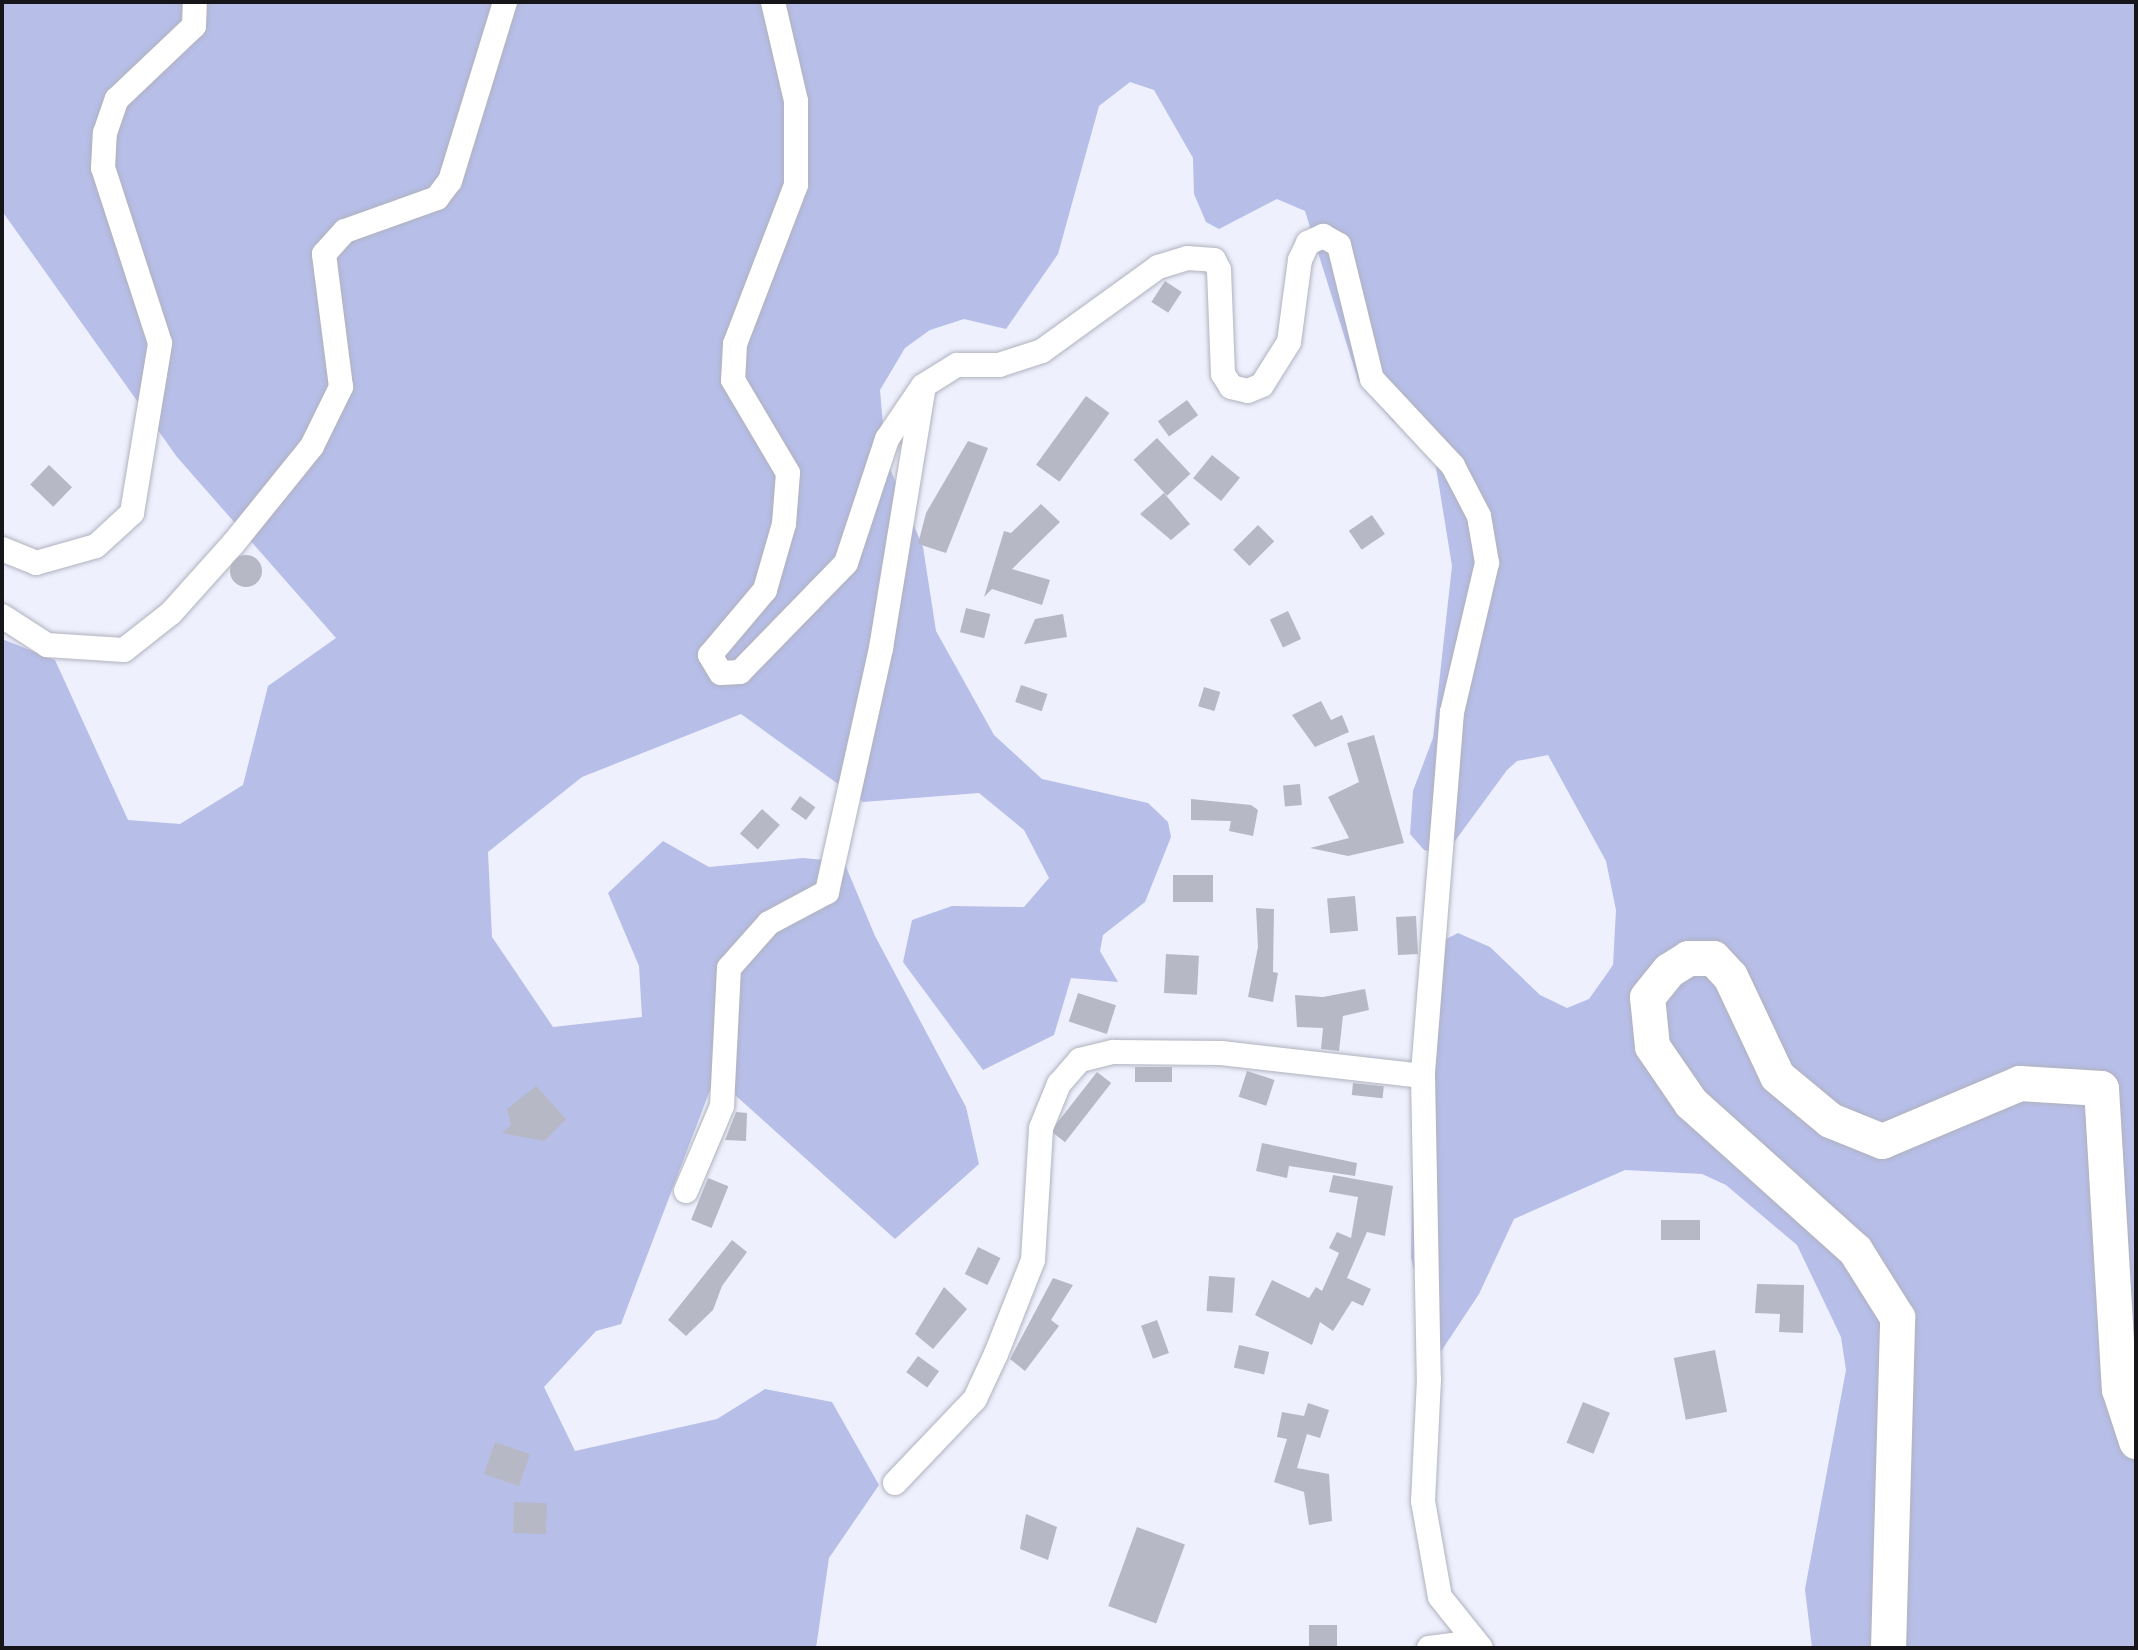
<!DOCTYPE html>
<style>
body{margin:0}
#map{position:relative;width:2138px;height:1650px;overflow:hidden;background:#eef0fd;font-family:"Roboto Condensed",sans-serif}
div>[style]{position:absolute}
.forest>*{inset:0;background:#b7bee8}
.building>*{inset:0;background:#b6b9c5;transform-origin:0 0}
.round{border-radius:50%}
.roads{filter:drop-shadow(0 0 2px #b0b2be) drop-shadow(0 0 2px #b0b2be)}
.minor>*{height:24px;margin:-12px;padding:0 12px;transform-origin:12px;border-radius:12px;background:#fff}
.secondary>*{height:35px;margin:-17.5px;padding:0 17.5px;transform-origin:17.5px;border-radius:17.5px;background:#fff}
span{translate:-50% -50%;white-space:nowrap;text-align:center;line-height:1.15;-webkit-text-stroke:5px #fefefe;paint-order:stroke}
.frame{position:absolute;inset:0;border:4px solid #15151a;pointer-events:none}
</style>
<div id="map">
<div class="forest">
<div style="clip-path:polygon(2px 2px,2136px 2px,2136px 1648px,1812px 1648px,1805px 1589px,1846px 1370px,1841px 1337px,1797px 1245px,1726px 1185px,1702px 1174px,1625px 1170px,1514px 1219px,1479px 1294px,1436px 1359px,1411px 1258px,1413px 1132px,1434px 945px,1458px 933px,1490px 947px,1540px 995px,1567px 1008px,1589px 999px,1613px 965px,1616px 910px,1606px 861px,1548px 755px,1517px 761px,1507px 770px,1452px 845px,1436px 853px,1424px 850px,1410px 834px,1413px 791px,1433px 738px,1452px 566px,1435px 461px,1426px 443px,1393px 421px,1358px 380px,1305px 211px,1277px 199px,1219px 229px,1206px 222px,1194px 194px,1193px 158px,1154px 90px,1130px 82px,1099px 106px,1058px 254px,1006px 329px,964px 319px,930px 330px,905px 348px,880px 390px,886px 459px,923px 547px,936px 631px,994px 735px,1042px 779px,1148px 803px,1168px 822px,1171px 837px,1145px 902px,1103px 935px,1100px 951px,1118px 982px,1071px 978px,1054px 1035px,983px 1070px,903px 962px,912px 920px,952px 906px,1024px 907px,1049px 878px,1024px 830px,979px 793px,863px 802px,741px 714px,582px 777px,488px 852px,492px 937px,553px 1027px,642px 1017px,639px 966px,608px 893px,663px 841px,709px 867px,803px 858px,844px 862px,875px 936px,966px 1107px,979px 1164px,895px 1239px,715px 1077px,621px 1324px,596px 1331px,544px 1387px,575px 1451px,717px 1419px,765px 1389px,832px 1402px,879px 1485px,829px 1558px,816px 1648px,2px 1648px,2px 639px,55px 660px,128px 820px,180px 824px,243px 785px,268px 686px,336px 638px,177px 457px,2px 211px)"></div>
</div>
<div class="building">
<div style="left:1165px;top:281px;width:20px;height:25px;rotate:33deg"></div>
<div style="left:1086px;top:396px;width:29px;height:85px;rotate:36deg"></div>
<div style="left:1187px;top:400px;width:19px;height:36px;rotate:54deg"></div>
<div style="left:1157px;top:438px;width:49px;height:32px;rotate:47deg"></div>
<div style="clip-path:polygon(968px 441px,988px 448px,946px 553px,918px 544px,926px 513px)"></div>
<div style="left:1212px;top:455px;width:36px;height:30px;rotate:39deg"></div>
<div style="left:49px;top:465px;width:32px;height:27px;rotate:44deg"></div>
<div style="clip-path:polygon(1164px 493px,1190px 524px,1171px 540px,1140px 514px)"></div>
<div style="clip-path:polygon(1041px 504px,1060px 522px,1012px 569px,1050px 580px,1042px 605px,992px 589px,984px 597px,1004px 531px,1011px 533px)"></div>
<div style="left:1372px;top:515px;width:23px;height:28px;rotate:56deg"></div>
<div style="left:1258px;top:525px;width:23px;height:35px;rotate:45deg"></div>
<div class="round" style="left:230px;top:555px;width:32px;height:32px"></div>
<div style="left:966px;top:608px;width:25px;height:25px;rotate:14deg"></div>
<div style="left:1288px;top:611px;width:31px;height:20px;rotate:65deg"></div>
<div style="clip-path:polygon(1063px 614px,1067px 637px,1024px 644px,1035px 619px)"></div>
<div style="left:1021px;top:685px;width:28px;height:18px;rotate:19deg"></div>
<div style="left:1204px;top:687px;width:17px;height:20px;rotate:17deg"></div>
<div style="clip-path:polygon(1321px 701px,1331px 720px,1342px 715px,1349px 732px,1315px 747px,1292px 715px)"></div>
<div style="clip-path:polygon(1374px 735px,1404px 843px,1348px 856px,1310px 848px,1349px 838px,1328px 797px,1359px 782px,1347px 743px)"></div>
<div style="left:1300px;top:784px;width:21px;height:17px;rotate:85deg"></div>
<div style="left:800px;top:796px;width:19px;height:16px;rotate:36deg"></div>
<div style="clip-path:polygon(1191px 799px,1251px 805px,1258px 810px,1253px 836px,1229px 831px,1231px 821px,1191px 820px)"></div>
<div style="left:762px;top:809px;width:24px;height:33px;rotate:42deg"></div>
<div style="left:1173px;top:875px;width:40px;height:27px"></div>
<div style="left:1355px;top:896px;width:35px;height:28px;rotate:85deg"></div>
<div style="clip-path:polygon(1256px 908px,1274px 909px,1273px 972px,1278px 973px,1273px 1002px,1248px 997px,1258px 947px)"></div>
<div style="left:1416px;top:916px;width:38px;height:20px;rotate:87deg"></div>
<div style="left:1166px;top:954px;width:33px;height:39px;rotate:3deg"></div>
<div style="clip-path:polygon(1365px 989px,1369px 1010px,1343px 1016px,1339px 1051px,1321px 1049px,1323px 1028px,1297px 1027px,1295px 995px,1323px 997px)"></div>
<div style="left:1078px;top:993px;width:40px;height:30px;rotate:18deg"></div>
<div style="left:1135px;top:1067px;width:37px;height:15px"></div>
<div style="left:1247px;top:1071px;width:29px;height:27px;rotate:18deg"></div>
<div style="left:1097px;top:1072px;width:18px;height:75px;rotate:38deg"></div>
<div style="left:1353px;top:1083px;width:31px;height:12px;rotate:6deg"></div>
<div style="clip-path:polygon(536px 1086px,566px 1119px,544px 1141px,502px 1133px,511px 1125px,507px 1109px)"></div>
<div style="clip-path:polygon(736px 1112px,747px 1113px,746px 1141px,725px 1140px)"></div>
<div style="clip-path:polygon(1262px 1143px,1357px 1163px,1355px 1176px,1289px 1166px,1287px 1178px,1256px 1171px)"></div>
<div style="clip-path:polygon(1333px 1175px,1393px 1186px,1385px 1236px,1367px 1232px,1347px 1278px,1371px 1289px,1363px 1306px,1352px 1301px,1333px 1331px,1320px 1322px,1312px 1345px,1255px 1315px,1272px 1280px,1309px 1298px,1316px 1287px,1322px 1291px,1339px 1253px,1329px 1248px,1337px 1232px,1351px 1238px,1358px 1197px,1329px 1192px)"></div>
<div style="left:708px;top:1178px;width:22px;height:45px;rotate:22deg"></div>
<div style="left:1661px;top:1220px;width:39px;height:20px"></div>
<div style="clip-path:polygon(732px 1240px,747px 1252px,722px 1286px,713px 1310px,686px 1336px,668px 1320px)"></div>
<div style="left:978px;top:1247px;width:25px;height:30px;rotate:26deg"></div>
<div style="left:1209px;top:1276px;width:26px;height:35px;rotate:4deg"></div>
<div style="clip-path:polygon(1053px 1278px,1073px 1285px,1051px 1320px,1059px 1326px,1025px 1371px,1010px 1359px)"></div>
<div style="clip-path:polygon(1757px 1284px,1804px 1285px,1803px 1333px,1779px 1332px,1780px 1314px,1755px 1313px)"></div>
<div style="clip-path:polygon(944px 1287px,967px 1309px,933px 1349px,915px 1334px)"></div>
<div style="left:1157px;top:1320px;width:35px;height:17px;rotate:70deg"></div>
<div style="left:1239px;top:1345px;width:31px;height:23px;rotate:13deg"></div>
<div style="left:1715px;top:1350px;width:63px;height:42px;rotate:79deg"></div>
<div style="left:918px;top:1356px;width:26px;height:20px;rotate:36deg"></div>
<div style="left:1583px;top:1402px;width:29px;height:44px;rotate:22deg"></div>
<div style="clip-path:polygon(1308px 1403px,1329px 1410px,1320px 1438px,1307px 1434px,1297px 1468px,1329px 1474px,1332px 1521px,1309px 1525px,1304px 1492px,1274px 1482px,1287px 1439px,1277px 1437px,1282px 1412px,1304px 1416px)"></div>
<div style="left:495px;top:1442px;width:37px;height:34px;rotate:19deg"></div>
<div style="left:514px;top:1502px;width:33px;height:31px;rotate:2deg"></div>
<div style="clip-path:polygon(1026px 1514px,1057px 1527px,1048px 1560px,1020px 1549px)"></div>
<div style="left:1137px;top:1527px;width:51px;height:84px;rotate:20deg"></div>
<div style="left:1309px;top:1625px;width:28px;height:23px"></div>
</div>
<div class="roads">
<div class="minor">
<div style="left:773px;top:2px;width:102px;rotate:76.9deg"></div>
<div style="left:796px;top:101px;width:84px;rotate:90deg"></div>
<div style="left:796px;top:185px;width:170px;rotate:111deg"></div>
<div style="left:735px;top:344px;width:36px;rotate:93deg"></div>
<div style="left:733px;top:380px;width:108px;rotate:59.4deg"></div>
<div style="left:788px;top:473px;width:51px;rotate:94.5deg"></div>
<div style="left:784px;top:524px;width:69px;rotate:106.1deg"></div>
<div style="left:765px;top:590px;width:85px;rotate:130.2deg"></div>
<div style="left:710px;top:655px;width:21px;rotate:59deg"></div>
<div style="left:721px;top:673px;width:19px;rotate:-3deg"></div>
<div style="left:740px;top:672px;width:152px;rotate:-45.8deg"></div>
<div style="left:846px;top:563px;width:131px;rotate:-71.7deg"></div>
<div style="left:887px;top:439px;width:64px;rotate:-55.8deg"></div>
<div style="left:923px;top:386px;width:40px;rotate:-32deg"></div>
<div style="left:957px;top:365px;width:42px"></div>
<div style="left:999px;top:365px;width:45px;rotate:-18deg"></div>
<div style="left:1042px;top:351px;width:143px;rotate:-35.9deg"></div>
<div style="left:1158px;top:267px;width:30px;rotate:-17deg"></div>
<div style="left:1187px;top:258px;width:27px;rotate:4deg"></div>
<div style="left:1214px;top:260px;width:11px;rotate:63deg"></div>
<div style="left:1219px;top:270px;width:104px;rotate:87.8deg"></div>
<div style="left:1223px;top:374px;width:15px;rotate:58deg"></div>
<div style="left:1231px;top:387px;width:17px;rotate:13deg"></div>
<div style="left:1248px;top:391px;width:15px;rotate:-23deg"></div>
<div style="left:1262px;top:385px;width:51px;rotate:-57.9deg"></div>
<div style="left:1289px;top:342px;width:83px;rotate:-82.4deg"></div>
<div style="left:1300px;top:260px;width:19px;rotate:-65deg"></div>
<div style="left:1308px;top:243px;width:17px;rotate:-25deg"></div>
<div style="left:1323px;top:236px;width:18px;rotate:29deg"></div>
<div style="left:1339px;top:245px;width:138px;rotate:76.2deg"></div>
<div style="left:1372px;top:379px;width:119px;rotate:47deg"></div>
<div style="left:1453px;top:466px;width:56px;rotate:62.5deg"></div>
<div style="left:1479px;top:516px;width:48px;rotate:80.3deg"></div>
<div style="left:1487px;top:563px;width:153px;rotate:103.2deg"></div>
<div style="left:1452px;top:712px;width:365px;rotate:94.6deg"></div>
<div style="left:1423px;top:1076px;width:303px;rotate:88.9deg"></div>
<div style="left:1429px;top:1379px;width:122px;rotate:92.8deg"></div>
<div style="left:1423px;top:1501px;width:97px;rotate:80deg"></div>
<div style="left:1440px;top:1597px;width:65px;rotate:51.2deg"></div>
<div style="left:2px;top:549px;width:37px;rotate:22deg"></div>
<div style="left:36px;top:563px;width:62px;rotate:-15.8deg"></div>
<div style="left:96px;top:546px;width:49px;rotate:-42.5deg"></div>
<div style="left:132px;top:513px;width:172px;rotate:-80.6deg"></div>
<div style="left:160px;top:343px;width:184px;rotate:-108deg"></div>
<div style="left:103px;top:168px;width:35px;rotate:-87deg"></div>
<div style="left:105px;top:133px;width:36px;rotate:-71deg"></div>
<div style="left:117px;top:99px;width:106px;rotate:-43.5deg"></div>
<div style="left:194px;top:26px;width:24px;rotate:-88deg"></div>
<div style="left:2px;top:616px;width:54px;rotate:32.8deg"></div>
<div style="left:47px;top:645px;width:77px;rotate:3.7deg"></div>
<div style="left:124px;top:650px;width:60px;rotate:-38.2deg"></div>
<div style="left:171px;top:613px;width:93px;rotate:-48.1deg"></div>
<div style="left:233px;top:544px;width:126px;rotate:-51.1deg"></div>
<div style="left:312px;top:446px;width:66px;rotate:-63.8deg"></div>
<div style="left:341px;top:387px;width:134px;rotate:-97.3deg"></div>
<div style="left:324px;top:254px;width:31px;rotate:-48deg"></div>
<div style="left:345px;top:231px;width:98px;rotate:-19.7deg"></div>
<div style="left:437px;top:198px;width:21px;rotate:-53deg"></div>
<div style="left:450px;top:181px;width:187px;rotate:-72.9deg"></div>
<div style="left:686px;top:1191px;width:92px;rotate:-67deg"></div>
<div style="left:722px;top:1106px;width:138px;rotate:-87.1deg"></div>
<div style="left:729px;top:968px;width:60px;rotate:-48.4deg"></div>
<div style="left:769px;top:923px;width:66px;rotate:-28.1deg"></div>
<div style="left:827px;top:892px;width:250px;rotate:-77.5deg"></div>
<div style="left:881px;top:648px;width:260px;rotate:-80.7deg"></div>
<div style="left:895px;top:1483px;width:116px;rotate:-46.4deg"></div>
<div style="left:975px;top:1399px;width:50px;rotate:-65deg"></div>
<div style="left:996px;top:1354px;width:101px;rotate:-68.5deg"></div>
<div style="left:1033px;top:1260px;width:132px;rotate:-86.5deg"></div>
<div style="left:1041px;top:1128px;width:48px;rotate:-67.8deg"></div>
<div style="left:1059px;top:1084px;width:32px;rotate:-49deg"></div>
<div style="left:1080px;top:1060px;width:34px;rotate:-14deg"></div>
<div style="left:1113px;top:1052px;width:108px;rotate:0.5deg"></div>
<div style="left:1221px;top:1053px;width:203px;rotate:6.5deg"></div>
<div style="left:1429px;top:1648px;width:45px;rotate:-7.6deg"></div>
</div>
<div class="secondary">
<div style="left:1888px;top:1648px;width:331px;rotate:-88.4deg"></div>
<div style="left:1897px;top:1317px;width:79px;rotate:-122.1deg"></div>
<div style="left:1855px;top:1250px;width:220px;rotate:-138.1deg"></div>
<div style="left:1691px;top:1103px;width:69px;rotate:-124.4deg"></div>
<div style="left:1652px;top:1046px;width:49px;rotate:-95.8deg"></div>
<div style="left:1647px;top:997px;width:35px;rotate:-51deg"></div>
<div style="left:1669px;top:970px;width:22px;rotate:-32deg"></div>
<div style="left:1688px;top:958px;width:25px"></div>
<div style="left:1713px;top:958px;width:25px;rotate:47deg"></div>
<div style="left:1730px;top:976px;width:110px;rotate:64.8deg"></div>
<div style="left:1777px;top:1076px;width:69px;rotate:39.7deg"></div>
<div style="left:1830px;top:1120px;width:56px;rotate:22deg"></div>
<div style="left:1882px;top:1141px;width:149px;rotate:-22.9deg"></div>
<div style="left:2019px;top:1083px;width:82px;rotate:3.5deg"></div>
<div style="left:2101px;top:1088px;width:302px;rotate:86.6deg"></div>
<div style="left:2119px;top:1389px;width:55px;rotate:71.9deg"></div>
</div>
</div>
<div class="frame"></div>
</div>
